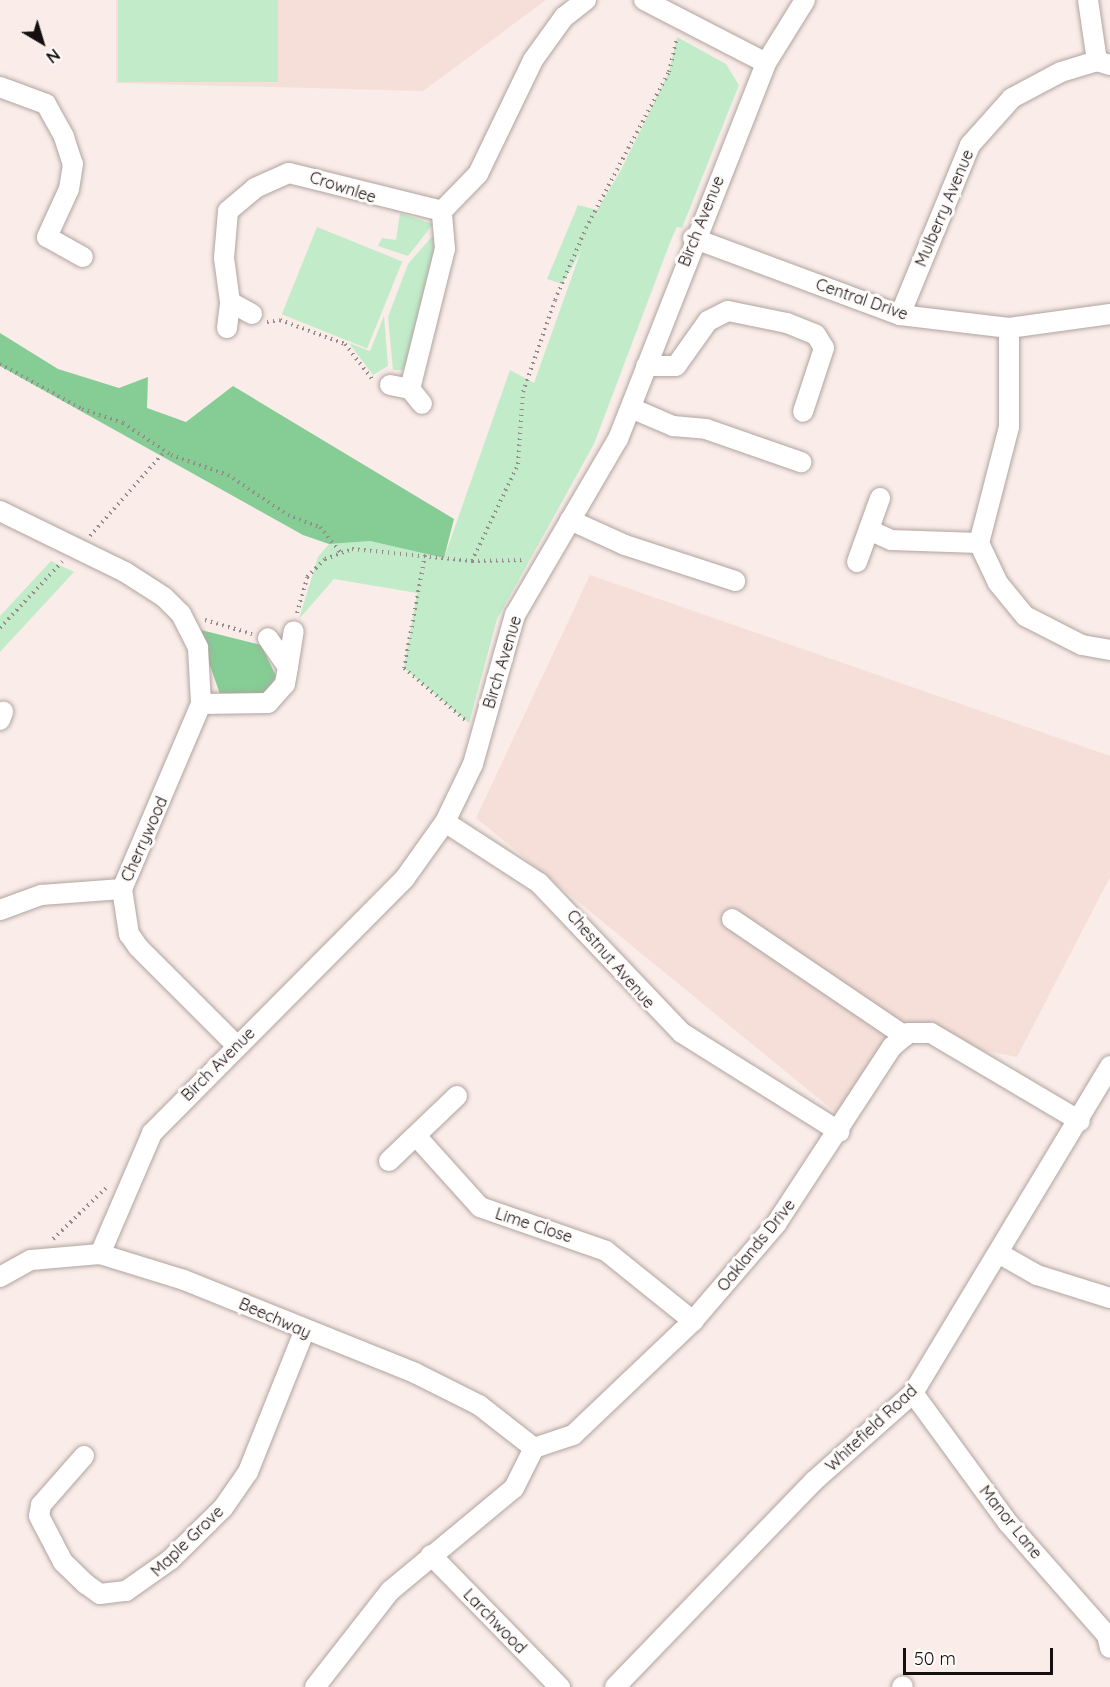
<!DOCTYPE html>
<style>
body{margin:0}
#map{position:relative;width:1110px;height:1687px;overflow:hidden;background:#faece8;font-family:Quicksand,sans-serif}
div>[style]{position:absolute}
.built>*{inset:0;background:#f5dfd8}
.green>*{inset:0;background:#c2ecc9;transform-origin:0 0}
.forest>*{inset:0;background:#86cc95}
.path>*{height:4px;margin-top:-2px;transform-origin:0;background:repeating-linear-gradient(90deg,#958b89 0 1.5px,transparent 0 6px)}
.roads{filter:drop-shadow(0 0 2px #b0a4a0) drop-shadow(0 0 2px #b0a4a0)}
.minor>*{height:20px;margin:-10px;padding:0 10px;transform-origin:10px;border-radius:10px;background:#fff}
span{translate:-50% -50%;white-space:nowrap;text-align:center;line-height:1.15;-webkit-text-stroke:6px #fffcfb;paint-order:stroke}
.street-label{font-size:16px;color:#15100f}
.north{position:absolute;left:12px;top:12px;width:60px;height:60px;-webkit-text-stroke:4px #fffcfb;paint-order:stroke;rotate:142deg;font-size:16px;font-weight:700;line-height:24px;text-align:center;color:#15100f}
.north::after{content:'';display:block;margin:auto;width:21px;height:27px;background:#15100f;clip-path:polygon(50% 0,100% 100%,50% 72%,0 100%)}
.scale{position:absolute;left:903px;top:1648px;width:150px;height:27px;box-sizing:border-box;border:3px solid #15100f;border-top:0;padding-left:8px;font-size:18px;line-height:21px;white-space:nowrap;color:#15100f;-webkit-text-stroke:4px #fffcfb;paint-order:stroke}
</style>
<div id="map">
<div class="built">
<div style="clip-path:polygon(36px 0,546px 0,423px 91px,116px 83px,116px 0)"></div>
<div style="clip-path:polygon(590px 575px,1110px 756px,1110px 877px,1017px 1057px,896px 1034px,840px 1116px,476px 818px)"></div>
</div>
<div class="green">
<div style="left:118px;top:0;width:160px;height:82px"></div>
<div style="clip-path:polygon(677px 37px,726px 64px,739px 85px,682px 228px,677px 227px,671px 240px,594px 444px,497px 619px,469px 723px,404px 668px,417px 593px,334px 579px,299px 619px,318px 557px,329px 544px,370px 541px,444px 558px,510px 370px,534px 383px,581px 251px,562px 284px,547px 279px,578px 205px,597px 210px,621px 170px,669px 72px)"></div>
<div style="clip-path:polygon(400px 213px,433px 224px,408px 256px,378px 246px,382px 238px,396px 240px)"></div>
<div style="left:317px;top:227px;width:92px;height:94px;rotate:22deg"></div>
<div style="clip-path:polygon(436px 232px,437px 263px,409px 361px,402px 370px,393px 370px,388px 317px,408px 264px)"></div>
<div style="clip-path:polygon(384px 316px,388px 366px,373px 375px,349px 343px,370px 351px)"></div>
<div style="clip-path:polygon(51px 561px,74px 572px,0 652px,0 616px)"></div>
</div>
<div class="forest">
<div style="clip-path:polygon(0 333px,58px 369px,119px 388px,148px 377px,147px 408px,186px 422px,233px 386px,454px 519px,444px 558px,370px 541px,329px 544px,303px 535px,0 366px)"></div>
<div style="clip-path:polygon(197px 629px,261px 645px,276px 676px,266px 694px,228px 699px,220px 694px)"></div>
</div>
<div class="path">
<div style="left:267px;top:322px;width:13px;rotate:-9deg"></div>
<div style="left:280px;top:320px;width:69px;rotate:20.3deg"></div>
<div style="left:345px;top:344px;width:44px;rotate:52.4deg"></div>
<div style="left:0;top:364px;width:94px;rotate:28.8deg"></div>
<div style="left:82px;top:409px;width:43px;rotate:18.9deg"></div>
<div style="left:123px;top:423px;width:58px;rotate:33.7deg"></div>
<div style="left:171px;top:455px;width:60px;rotate:19.3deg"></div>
<div style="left:228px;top:475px;width:72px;rotate:33.7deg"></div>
<div style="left:288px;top:515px;width:34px;rotate:21deg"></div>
<div style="left:320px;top:527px;width:33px;rotate:51deg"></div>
<div style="left:90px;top:536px;width:113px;rotate:-48.6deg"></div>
<div style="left:425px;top:555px;width:115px;rotate:100.5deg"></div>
<div style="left:404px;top:668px;width:80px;rotate:40.4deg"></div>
<div style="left:472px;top:561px;width:107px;rotate:-64.6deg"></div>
<div style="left:518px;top:464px;width:72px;rotate:-86deg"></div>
<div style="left:523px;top:392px;width:97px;rotate:-70.8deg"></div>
<div style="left:555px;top:300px;width:78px;rotate:-66.7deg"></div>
<div style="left:586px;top:228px;width:177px;rotate:-62deg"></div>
<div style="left:669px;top:72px;width:35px;rotate:-77deg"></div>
<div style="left:297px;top:613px;width:37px;rotate:-74deg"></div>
<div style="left:307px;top:577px;width:25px;rotate:-45deg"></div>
<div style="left:325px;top:559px;width:29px;rotate:-20deg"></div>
<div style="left:352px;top:549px;width:121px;rotate:5.7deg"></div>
<div style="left:472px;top:561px;width:53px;rotate:-1.1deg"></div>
<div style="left:205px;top:620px;width:49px;rotate:16.6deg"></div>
<div style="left:0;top:628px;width:91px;rotate:-46.8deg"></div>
<div style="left:53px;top:1239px;width:74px;rotate:-43.9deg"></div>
</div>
<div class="roads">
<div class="minor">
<div style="left:644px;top:0;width:137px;rotate:27.3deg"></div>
<div style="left:1088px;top:0;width:62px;rotate:81.6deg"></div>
<div style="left:0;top:87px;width:49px;rotate:20.3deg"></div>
<div style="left:46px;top:104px;width:38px;rotate:61deg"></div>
<div style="left:64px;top:137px;width:28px;rotate:72deg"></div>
<div style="left:73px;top:164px;width:25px;rotate:99deg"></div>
<div style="left:69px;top:189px;width:53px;rotate:114.6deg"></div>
<div style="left:47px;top:237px;width:41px;rotate:29.1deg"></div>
<div style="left:693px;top:238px;width:221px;rotate:20.4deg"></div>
<div style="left:900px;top:315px;width:110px;rotate:6.8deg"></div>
<div style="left:1009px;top:328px;width:102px;rotate:-7.9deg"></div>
<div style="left:252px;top:314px;width:25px;rotate:-151deg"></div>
<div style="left:230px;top:302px;width:44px;rotate:-97.8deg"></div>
<div style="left:224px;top:258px;width:47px;rotate:-85.1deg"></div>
<div style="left:228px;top:211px;width:35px;rotate:-40deg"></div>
<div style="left:255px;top:188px;width:37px;rotate:-24deg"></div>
<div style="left:289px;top:173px;width:158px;rotate:13.9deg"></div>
<div style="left:442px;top:211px;width:52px;rotate:-45.8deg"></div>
<div style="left:478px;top:174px;width:127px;rotate:-64.2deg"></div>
<div style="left:533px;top:60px;width:53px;rotate:-54.2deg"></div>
<div style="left:564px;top:17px;width:28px;rotate:-38deg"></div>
<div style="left:900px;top:315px;width:184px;rotate:-67.6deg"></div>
<div style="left:970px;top:145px;width:63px;rotate:-48.2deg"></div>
<div style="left:1012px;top:98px;width:55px;rotate:-28deg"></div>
<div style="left:1061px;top:72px;width:38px;rotate:-17deg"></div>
<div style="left:1097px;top:61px;width:14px;rotate:17deg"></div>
<div style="left:227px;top:328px;width:26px;rotate:-83deg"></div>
<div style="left:1009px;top:328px;width:99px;rotate:90deg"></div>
<div style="left:1009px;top:427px;width:120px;rotate:104.5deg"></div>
<div style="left:979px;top:543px;width:44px;rotate:64.6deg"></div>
<div style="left:998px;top:583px;width:43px;rotate:50.7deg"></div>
<div style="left:1025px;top:616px;width:64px;rotate:27deg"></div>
<div style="left:1082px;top:645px;width:28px;rotate:10deg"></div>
<div style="left:646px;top:366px;width:30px"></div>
<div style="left:676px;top:366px;width:55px;rotate:-54.6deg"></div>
<div style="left:708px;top:321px;width:22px;rotate:-27deg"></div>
<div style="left:728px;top:311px;width:60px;rotate:11.5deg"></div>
<div style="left:787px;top:323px;width:31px;rotate:22deg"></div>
<div style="left:816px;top:335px;width:15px;rotate:58deg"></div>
<div style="left:824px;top:348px;width:67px;rotate:108.2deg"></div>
<div style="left:390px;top:385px;width:20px;rotate:11deg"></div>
<div style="left:410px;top:389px;width:144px;rotate:-76deg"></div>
<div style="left:445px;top:249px;width:38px;rotate:-95deg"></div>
<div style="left:410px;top:389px;width:19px;rotate:51deg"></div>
<div style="left:631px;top:408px;width:46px;rotate:23.2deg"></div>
<div style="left:673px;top:426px;width:33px;rotate:5deg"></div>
<div style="left:706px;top:429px;width:101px;rotate:19.2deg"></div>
<div style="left:0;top:511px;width:139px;rotate:26deg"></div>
<div style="left:125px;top:572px;width:46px;rotate:32.7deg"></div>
<div style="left:164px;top:597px;width:24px;rotate:45deg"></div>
<div style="left:181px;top:614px;width:38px;rotate:63deg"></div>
<div style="left:198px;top:648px;width:56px;rotate:86.9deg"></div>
<div style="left:201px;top:704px;width:201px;rotate:113.1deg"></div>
<div style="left:122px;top:889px;width:46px;rotate:81.2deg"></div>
<div style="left:129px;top:934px;width:16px;rotate:55deg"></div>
<div style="left:138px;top:947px;width:139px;rotate:45deg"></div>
<div style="left:570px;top:520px;width:60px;rotate:24.4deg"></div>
<div style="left:625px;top:545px;width:116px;rotate:18.1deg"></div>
<div style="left:869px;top:530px;width:24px;rotate:24deg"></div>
<div style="left:891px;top:540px;width:88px;rotate:2deg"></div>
<div style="left:857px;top:562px;width:68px;rotate:-70.2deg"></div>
<div style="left:288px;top:667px;width:36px;rotate:-81deg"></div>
<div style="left:201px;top:704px;width:67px;rotate:-0.9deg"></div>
<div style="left:268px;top:703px;width:25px;rotate:-48deg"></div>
<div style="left:285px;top:684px;width:17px;rotate:-80deg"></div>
<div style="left:288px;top:667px;width:35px;rotate:-125deg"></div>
<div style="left:0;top:720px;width:9px;rotate:-69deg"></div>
<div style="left:445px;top:822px;width:112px;rotate:33deg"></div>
<div style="left:539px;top:883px;width:207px;rotate:46.4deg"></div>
<div style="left:682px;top:1033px;width:186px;rotate:32.1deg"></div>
<div style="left:0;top:910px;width:44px;rotate:-20.1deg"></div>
<div style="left:41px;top:895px;width:81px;rotate:-4.2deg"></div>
<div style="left:732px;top:919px;width:209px;rotate:34.1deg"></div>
<div style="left:417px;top:1137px;width:94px;rotate:48deg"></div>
<div style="left:480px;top:1207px;width:133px;rotate:19.2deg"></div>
<div style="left:606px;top:1251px;width:112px;rotate:38.8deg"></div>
<div style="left:389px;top:1161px;width:94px;rotate:-43.7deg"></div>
<div style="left:100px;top:1254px;width:132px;rotate:-66.7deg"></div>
<div style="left:152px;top:1133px;width:359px;rotate:-45.2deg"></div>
<div style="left:405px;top:878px;width:69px;rotate:-54.5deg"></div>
<div style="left:445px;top:822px;width:64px;rotate:-64.2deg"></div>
<div style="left:473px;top:764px;width:155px;rotate:-74.3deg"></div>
<div style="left:515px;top:615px;width:204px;rotate:-59.7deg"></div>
<div style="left:618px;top:439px;width:404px;rotate:-68.5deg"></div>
<div style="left:766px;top:63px;width:74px;rotate:-58.2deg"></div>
<div style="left:1000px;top:1254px;width:43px;rotate:29.6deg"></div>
<div style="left:1037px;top:1275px;width:77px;rotate:17.5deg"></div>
<div style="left:0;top:1277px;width:35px;rotate:-29deg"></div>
<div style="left:31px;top:1260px;width:69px;rotate:-5deg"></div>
<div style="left:100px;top:1254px;width:88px;rotate:17.2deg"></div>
<div style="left:184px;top:1280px;width:249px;rotate:21.9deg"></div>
<div style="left:415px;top:1373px;width:72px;rotate:26.6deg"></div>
<div style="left:479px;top:1405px;width:70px;rotate:38deg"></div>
<div style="left:913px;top:1393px;width:162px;rotate:53.8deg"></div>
<div style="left:1009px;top:1524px;width:148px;rotate:48.6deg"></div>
<div style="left:1107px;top:1635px;width:13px;rotate:77deg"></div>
<div style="left:84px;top:1456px;width:65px;rotate:131.3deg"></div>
<div style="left:41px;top:1505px;width:11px;rotate:100deg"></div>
<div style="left:39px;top:1516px;width:52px;rotate:62.4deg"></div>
<div style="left:63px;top:1562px;width:32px;rotate:44deg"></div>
<div style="left:86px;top:1584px;width:17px;rotate:36deg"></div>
<div style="left:100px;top:1594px;width:26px;rotate:-7deg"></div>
<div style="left:126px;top:1591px;width:54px;rotate:-35.2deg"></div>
<div style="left:170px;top:1560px;width:74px;rotate:-44.5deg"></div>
<div style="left:223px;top:1508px;width:44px;rotate:-55.2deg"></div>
<div style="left:248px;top:1472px;width:151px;rotate:-68.2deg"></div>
<div style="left:431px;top:1555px;width:185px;rotate:45.7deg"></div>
<div style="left:315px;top:1687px;width:122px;rotate:-52deg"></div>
<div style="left:390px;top:1591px;width:161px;rotate:-39.7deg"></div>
<div style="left:514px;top:1488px;width:45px;rotate:-63.4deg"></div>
<div style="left:534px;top:1448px;width:41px;rotate:-18.4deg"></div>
<div style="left:573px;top:1435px;width:166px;rotate:-43.5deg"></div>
<div style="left:693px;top:1321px;width:128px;rotate:-49.4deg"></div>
<div style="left:776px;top:1224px;width:212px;rotate:-56.8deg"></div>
<div style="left:892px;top:1047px;width:21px;rotate:-41deg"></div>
<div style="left:908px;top:1033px;width:23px"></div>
<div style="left:931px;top:1033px;width:173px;rotate:30.6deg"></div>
<div style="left:615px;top:1687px;width:286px;rotate:-46deg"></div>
<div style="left:814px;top:1481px;width:132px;rotate:-41.6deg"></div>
<div style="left:913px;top:1393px;width:382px;rotate:-58.9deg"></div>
<div style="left:902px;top:1687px;width:1px;rotate:-45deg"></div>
</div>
</div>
<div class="street-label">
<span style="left:343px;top:187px;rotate:18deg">Crownlee</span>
<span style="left:944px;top:208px;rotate:-67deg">Mulberry Avenue</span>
<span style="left:701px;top:221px;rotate:-68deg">Birch Avenue</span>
<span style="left:862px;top:299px;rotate:19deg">Central Drive</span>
<span style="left:502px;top:662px;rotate:-73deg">Birch Avenue</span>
<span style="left:144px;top:839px;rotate:-66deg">Cherrywood</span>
<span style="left:611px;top:959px;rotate:49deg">Chestnut Avenue</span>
<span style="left:218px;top:1064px;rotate:-45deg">Birch Avenue</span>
<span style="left:534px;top:1225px;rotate:18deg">Lime Close</span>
<span style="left:756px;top:1245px;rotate:-51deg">Oaklands Drive</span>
<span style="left:275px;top:1318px;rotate:24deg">Beechway</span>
<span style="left:871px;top:1428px;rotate:-43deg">Whitefield Road</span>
<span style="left:1011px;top:1522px;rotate:51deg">Manor Lane</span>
<span style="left:187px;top:1541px;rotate:-44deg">Maple Grove</span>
<span style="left:495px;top:1621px;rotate:46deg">Larchwood</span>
</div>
<div class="north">N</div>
<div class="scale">50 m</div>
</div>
